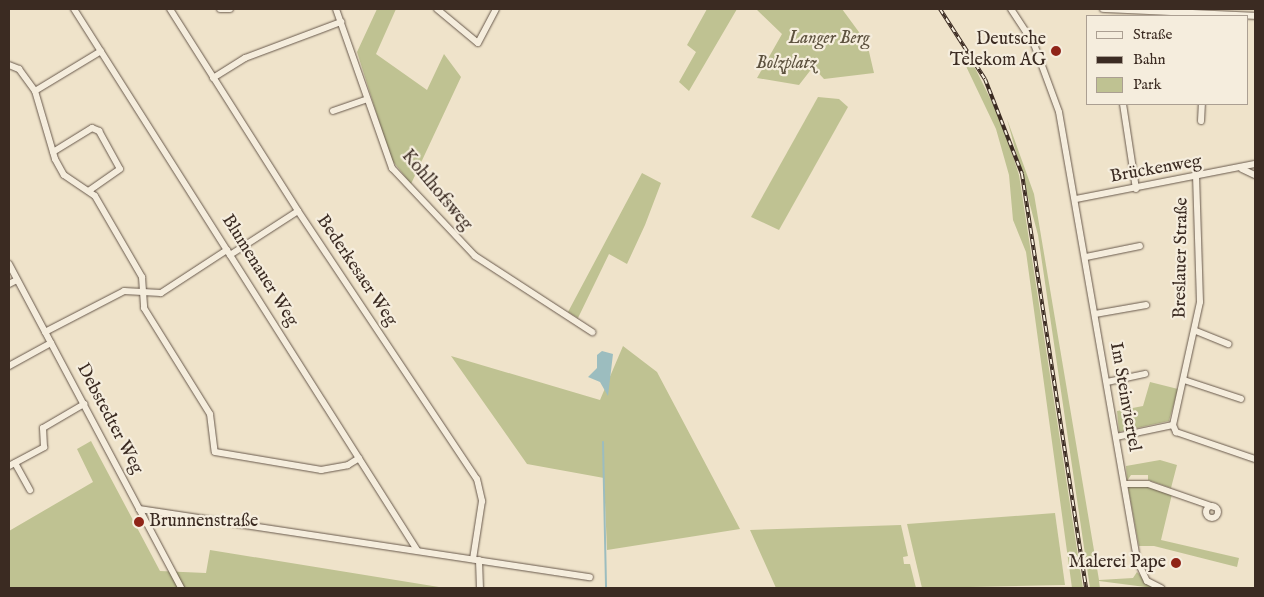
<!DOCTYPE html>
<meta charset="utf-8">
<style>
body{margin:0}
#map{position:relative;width:1264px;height:597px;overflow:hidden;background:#efe3ca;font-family:"IM FELL English",serif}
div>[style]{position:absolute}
.green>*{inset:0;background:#bfc292}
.water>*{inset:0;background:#9cbdbf}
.stream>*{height:2px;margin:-1px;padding:0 1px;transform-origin:1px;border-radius:1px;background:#9cbdbf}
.roads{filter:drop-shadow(0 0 1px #68594c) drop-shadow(0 0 1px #68594c)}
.minor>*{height:6px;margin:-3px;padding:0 3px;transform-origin:3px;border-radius:3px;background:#f5eddd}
.minor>.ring{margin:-3px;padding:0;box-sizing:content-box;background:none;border:6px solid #f5eddd;border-radius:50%}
.rail>*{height:4px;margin-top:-2px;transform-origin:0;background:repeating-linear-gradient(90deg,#f5eddd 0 5.5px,#3b2b22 0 11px);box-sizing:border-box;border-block:1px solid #3b2b22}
.dots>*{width:14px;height:14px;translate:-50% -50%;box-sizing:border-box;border:2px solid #f5eddd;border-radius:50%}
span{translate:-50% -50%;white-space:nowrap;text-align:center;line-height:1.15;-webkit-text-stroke:4.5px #f5eddd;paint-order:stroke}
.park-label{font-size:18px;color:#5c513e;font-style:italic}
.poi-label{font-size:18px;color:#3b2b22}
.right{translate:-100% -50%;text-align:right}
.left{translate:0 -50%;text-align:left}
.street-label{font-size:18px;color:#3b2b22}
.frame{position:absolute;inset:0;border:10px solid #3b2b22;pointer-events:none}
.legend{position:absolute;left:1086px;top:15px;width:162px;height:90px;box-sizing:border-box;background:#f5eddd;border:1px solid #ab9f92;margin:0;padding:6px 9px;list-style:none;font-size:15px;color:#3b2b22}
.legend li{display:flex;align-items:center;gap:10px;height:25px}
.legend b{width:25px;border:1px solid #ab9f92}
</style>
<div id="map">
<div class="green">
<div style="clip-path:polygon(377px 9px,396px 9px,376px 54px,427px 90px,444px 54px,461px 77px,411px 184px,391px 159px,357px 52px)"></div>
<div style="clip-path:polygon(707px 9px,737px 9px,689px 91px,679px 82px,696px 52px,687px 45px)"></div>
<div style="clip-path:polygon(756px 9px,842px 9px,867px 43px,874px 73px,824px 79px,813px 67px,799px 85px,757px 78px,782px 34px)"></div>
<div style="clip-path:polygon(970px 58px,1002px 122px,1019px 175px,1083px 588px,1072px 588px,1026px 252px,1013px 220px,1009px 175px,996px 129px,964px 62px)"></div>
<div style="clip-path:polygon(818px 97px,839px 99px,848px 107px,779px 230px,751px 217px)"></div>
<div style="clip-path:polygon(1007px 119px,1034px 194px,1099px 580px,1133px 578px,1137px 572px,1153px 588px,1099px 581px,1100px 588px,1090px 588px,1038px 235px)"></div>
<div style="clip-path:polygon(642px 173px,661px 183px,645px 225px,627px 264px,609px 254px,578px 318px,568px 312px)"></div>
<div style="clip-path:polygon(623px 346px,657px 372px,740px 529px,607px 550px,604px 478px,527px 464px,451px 356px,600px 400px)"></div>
<div style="clip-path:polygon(1150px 382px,1178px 389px,1169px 421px,1119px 432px,1117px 411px,1143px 406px)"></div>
<div style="clip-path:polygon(91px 441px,160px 571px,206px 573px,210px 550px,445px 588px,9px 588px,9px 531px,93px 482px,77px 449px)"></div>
<div style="clip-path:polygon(1160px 460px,1177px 465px,1171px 488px,1148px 480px,1148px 475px,1131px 475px,1127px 481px,1126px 466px)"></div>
<div style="clip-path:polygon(1148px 486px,1172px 494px,1161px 540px,1239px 558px,1237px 567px,1154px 546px,1139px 546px,1128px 487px)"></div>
<div style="clip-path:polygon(1055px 513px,1065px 585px,922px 588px,907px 524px)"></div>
<div style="clip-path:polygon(901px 525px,908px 556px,903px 557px,904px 564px,910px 564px,916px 588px,776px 588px,750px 530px)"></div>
</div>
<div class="water">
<div style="clip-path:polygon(602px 351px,613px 354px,608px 396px,600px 382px,588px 377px,597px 368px,597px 355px)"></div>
</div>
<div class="stream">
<div style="left:603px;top:442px;width:146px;rotate:88.8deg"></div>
</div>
<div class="roads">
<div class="minor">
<div style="left:74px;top:9px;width:641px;rotate:57.62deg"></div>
<div style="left:170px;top:9px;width:239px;rotate:57.6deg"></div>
<div style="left:298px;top:211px;width:322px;rotate:56.3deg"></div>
<div style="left:477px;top:479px;width:23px;rotate:77deg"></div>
<div style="left:482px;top:501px;width:59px;rotate:98.8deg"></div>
<div style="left:220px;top:9px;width:10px"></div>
<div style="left:336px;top:9px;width:169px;rotate:70.6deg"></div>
<div style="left:392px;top:168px;width:121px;rotate:46.7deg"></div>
<div style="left:475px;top:256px;width:140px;rotate:33deg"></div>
<div style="left:437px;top:9px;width:53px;rotate:39.7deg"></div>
<div style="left:478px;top:43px;width:38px;rotate:-62deg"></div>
<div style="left:1011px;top:9px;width:42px;rotate:56.7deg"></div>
<div style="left:1034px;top:44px;width:72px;rotate:69.8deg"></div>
<div style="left:1059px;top:112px;width:455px;rotate:80.1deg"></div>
<div style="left:1137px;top:560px;width:23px;rotate:65deg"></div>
<div style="left:1147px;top:581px;width:16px;rotate:27deg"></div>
<div style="left:1103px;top:9px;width:152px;rotate:2.6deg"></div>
<div style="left:9px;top:65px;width:11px;rotate:22deg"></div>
<div style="left:19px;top:69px;width:27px;rotate:54deg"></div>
<div style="left:35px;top:91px;width:71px;rotate:73.6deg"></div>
<div style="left:55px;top:159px;width:18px;rotate:61deg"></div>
<div style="left:64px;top:175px;width:37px;rotate:34deg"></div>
<div style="left:95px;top:196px;width:94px;rotate:59.9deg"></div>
<div style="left:142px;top:277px;width:31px;rotate:86deg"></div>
<div style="left:144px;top:308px;width:125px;rotate:58.1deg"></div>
<div style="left:210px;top:414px;width:38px;rotate:83deg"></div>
<div style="left:215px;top:452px;width:108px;rotate:9.6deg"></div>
<div style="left:321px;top:470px;width:27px;rotate:-10deg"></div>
<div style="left:348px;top:465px;width:13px;rotate:-32deg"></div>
<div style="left:213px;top:78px;width:38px;rotate:-32deg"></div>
<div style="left:245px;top:58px;width:103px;rotate:-20.6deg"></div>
<div style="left:35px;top:91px;width:77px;rotate:-31.2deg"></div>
<div style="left:1123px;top:104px;width:86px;rotate:81.3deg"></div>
<div style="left:333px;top:111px;width:36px;rotate:-19deg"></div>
<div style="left:1201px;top:121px;width:17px;rotate:-87deg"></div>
<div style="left:53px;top:152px;width:46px;rotate:-31.6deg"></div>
<div style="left:92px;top:128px;width:8px;rotate:23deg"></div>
<div style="left:99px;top:131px;width:43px;rotate:61.1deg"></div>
<div style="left:120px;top:169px;width:38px;rotate:145deg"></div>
<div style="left:1242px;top:169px;width:14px;rotate:25deg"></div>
<div style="left:1076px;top:199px;width:182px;rotate:-11.1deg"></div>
<div style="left:230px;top:255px;width:81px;rotate:-32.9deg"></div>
<div style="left:1086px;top:257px;width:55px;rotate:-11.5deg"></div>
<div style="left:9px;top:264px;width:367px;rotate:62deg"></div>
<div style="left:9px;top:284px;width:9px;rotate:-27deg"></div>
<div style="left:1095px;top:314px;width:52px;rotate:-10deg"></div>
<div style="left:1196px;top:331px;width:35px;rotate:22deg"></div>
<div style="left:45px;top:332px;width:89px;rotate:-27.4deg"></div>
<div style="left:124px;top:291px;width:37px;rotate:3deg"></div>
<div style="left:161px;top:293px;width:79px;rotate:-33.1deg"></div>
<div style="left:9px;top:366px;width:48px;rotate:-28.7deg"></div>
<div style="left:1184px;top:380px;width:60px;rotate:18.4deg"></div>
<div style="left:1107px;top:382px;width:39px;rotate:-12deg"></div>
<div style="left:1173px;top:425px;width:126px;rotate:-77.6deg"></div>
<div style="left:1200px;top:302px;width:124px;rotate:-91.8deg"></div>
<div style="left:1173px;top:425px;width:8px;rotate:67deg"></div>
<div style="left:1176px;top:432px;width:83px;rotate:18.9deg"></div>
<div style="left:1116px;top:437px;width:58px;rotate:-11.9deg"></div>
<div style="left:15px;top:463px;width:31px;rotate:61deg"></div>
<div style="left:9px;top:466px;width:40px;rotate:-28deg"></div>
<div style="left:44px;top:447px;width:19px;rotate:-93deg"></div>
<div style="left:43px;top:428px;width:48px;rotate:-30.3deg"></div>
<div style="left:1124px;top:484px;width:24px"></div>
<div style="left:1148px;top:484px;width:70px;rotate:19.2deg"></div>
<div class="ring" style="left:1206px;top:506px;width:6px;height:6px"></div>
<div style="left:139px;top:509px;width:456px;rotate:8.6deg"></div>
<div style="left:479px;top:560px;width:28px;rotate:88deg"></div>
</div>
</div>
<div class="rail">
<div style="left:940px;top:9px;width:83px;rotate:57.3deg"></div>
<div style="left:985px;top:79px;width:102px;rotate:68.7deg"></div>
<div style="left:1022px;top:174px;width:419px;rotate:81.2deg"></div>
</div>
<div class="dots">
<div style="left:1056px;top:51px;background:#8f2418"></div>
<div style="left:139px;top:522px;background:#8f2418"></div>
<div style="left:1176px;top:563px;background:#8f2418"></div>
</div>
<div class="park-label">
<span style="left:829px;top:39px">Langer Berg</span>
<span style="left:786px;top:64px">Bolzplatz</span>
</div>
<div class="poi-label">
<span class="right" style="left:1046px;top:51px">Deutsche<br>Telekom AG</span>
<span class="left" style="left:149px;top:522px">Brunnenstraße</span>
<span class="right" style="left:1166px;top:563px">Malerei Pape</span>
</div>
<div class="street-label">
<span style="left:1156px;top:170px;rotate:-10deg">Brückenweg</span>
<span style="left:436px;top:191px;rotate:50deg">Kohlhofsweg</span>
<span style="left:1182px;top:258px;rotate:-89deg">Breslauer Straße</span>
<span style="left:259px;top:271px;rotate:58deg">Blumenauer Weg</span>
<span style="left:356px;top:271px;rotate:56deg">Bederkesaer Weg</span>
<span style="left:1124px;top:397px;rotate:80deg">Im Steinviertel</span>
<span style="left:109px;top:419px;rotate:62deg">Debstedter Weg</span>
</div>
<div class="frame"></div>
<ul class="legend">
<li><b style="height:6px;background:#f5eddd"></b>Straße</li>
<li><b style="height:6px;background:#3b2b22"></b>Bahn</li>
<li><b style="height:14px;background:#bfc292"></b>Park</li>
</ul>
</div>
